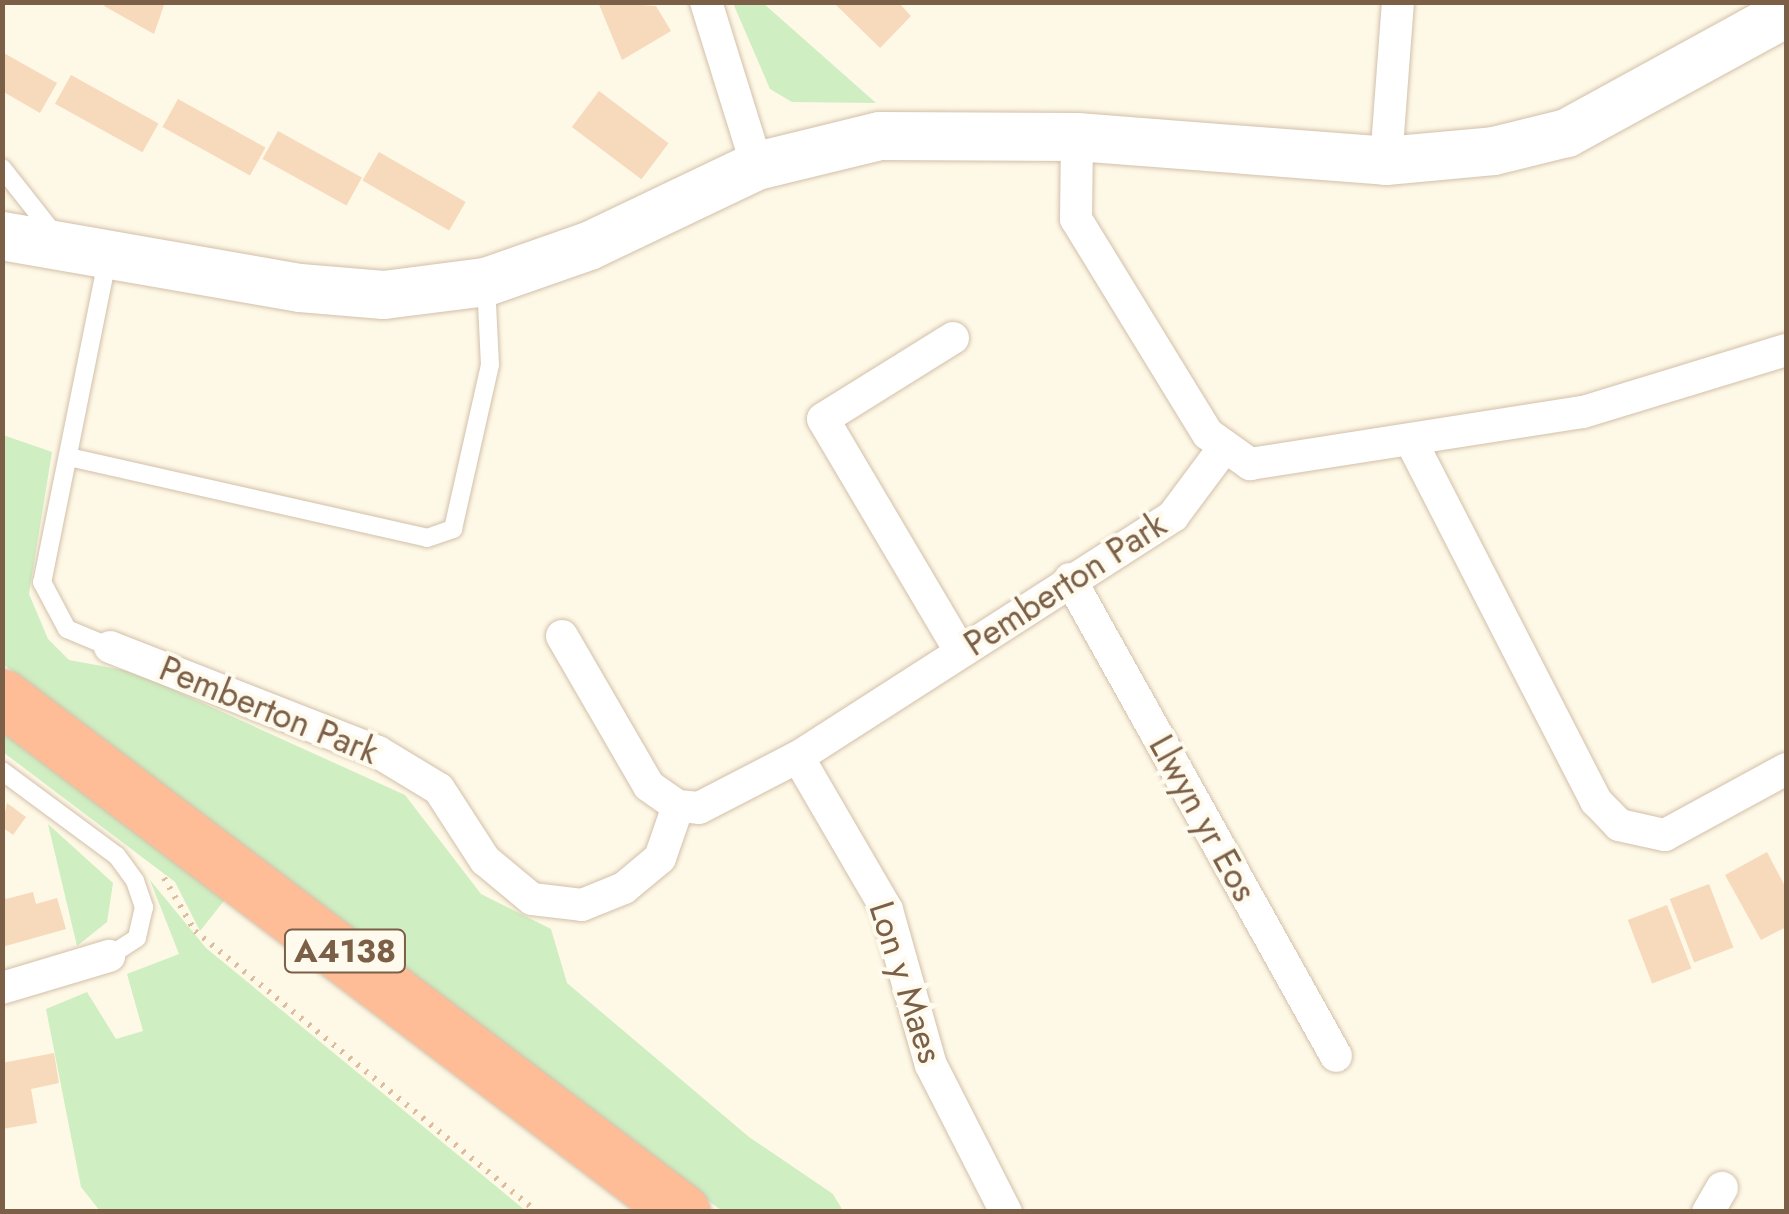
<!DOCTYPE html>
<style>
body{margin:0}
#map{position:relative;width:1789px;height:1214px;overflow:hidden;background:#fef8e6;font-family:Jost,sans-serif}
div>[style]{position:absolute}
.green>*{inset:0;background:#cfeec2}
.building>*{inset:0;background:#f7d9bb;transform-origin:0 0}
.path>*{height:6px;margin-top:-3px;transform-origin:0;background:repeating-linear-gradient(90deg,#dcbd9d 0 2.5px,transparent 0 10.5px)}
.roads{filter:drop-shadow(0 0 2px #d2c0aa) drop-shadow(0 0 2px #d2c0aa)}
.lane>*{height:18px;margin:-9px;padding:0 9px;transform-origin:9px;border-radius:9px;background:#fff}
.street>*{height:32px;margin:-16px;padding:0 16px;transform-origin:16px;border-radius:16px;background:#fff}
.secondary>*{height:48px;margin:-24px;padding:0 24px;transform-origin:24px;border-radius:24px;background:#fff}
.highway>*{height:55px;margin:-27.5px;padding:0 27.5px;transform-origin:27.5px;border-radius:27.5px;background:#febd97}
span{translate:-50% -50%;white-space:nowrap;text-align:center;line-height:1.15;-webkit-text-stroke:8px #fffaee;paint-order:stroke}
.shield-label span{padding:2px 8px;background:#fffaee;border:2px solid;border-radius:8px;-webkit-text-stroke-width:0}
.shield-label{font-size:32px;color:#7b5f47;font-weight:700}
.street-label{font-size:35px;color:#7b5f47}
.frame{position:absolute;inset:0;border:5px solid #7b5f47;pointer-events:none}
</style>
<div id="map">
<div class="green">
<div style="clip-path:polygon(733px 3px,763px 3px,876px 103px,792px 102px,770px 89px)"></div>
<div style="clip-path:polygon(3px 435px,52px 452px,29px 594px,48px 639px,69px 660px,134px 672px,405px 795px,481px 894px,551px 929px,567px 983px,749px 1137px,833px 1194px,843px 1211px,722px 1211px,3px 664px)"></div>
<div style="clip-path:polygon(2px 724px,231px 892px,200px 931px,175px 882px,3px 752px)"></div>
<div style="clip-path:polygon(48px 824px,113px 883px,107px 922px,77px 946px)"></div>
<div style="clip-path:polygon(150px 880px,206px 948px,526px 1211px,100px 1211px,81px 1187px,46px 1009px,87px 992px,116px 1039px,143px 1031px,127px 974px,179px 954px)"></div>
</div>
<div class="building">
<div style="clip-path:polygon(165px 2px,154px 34px,104px 6px,106px 2px)"></div>
<div style="clip-path:polygon(598px 2px,656px 6px,671px 31px,622px 60px)"></div>
<div style="clip-path:polygon(833px 2px,898px 2px,911px 16px,880px 48px)"></div>
<div style="clip-path:polygon(2px 52px,57px 83px,40px 113px,2px 91px)"></div>
<div style="left:71px;top:75px;width:100px;height:33px;rotate:29deg"></div>
<div style="left:599px;top:91px;width:87px;height:45px;rotate:37deg"></div>
<div style="left:178px;top:99px;width:100px;height:32px;rotate:29deg"></div>
<div style="left:278px;top:131px;width:96px;height:32px;rotate:29deg"></div>
<div style="left:379px;top:152px;width:100px;height:33px;rotate:30deg"></div>
<div style="clip-path:polygon(7px 803px,26px 817px,13px 835px,2px 827px)"></div>
<div style="clip-path:polygon(1767px 852px,1786px 888px,1786px 927px,1761px 940px,1725px 875px)"></div>
<div style="left:1709px;top:884px;width:68px;height:42px;rotate:69deg"></div>
<div style="clip-path:polygon(2px 891px,6px 899px,33px 892px,36px 904px,57px 898px,66px 929px,2px 947px)"></div>
<div style="left:1667px;top:905px;width:68px;height:42px;rotate:69deg"></div>
<div style="clip-path:polygon(54px 1053px,59px 1083px,31px 1089px,37px 1123px,2px 1129px,2px 1063px)"></div>
</div>
<div class="path">
<div style="left:164px;top:878px;width:61px;rotate:59.7deg"></div>
<div style="left:195px;top:931px;width:443px;rotate:39.4deg"></div>
</div>
<div class="roads">
<div class="lane">
<div style="left:2px;top:168px;width:85px;rotate:51.7deg"></div>
<div style="left:108px;top:256px;width:333px;rotate:101.4deg"></div>
<div style="left:42px;top:582px;width:53px;rotate:62deg"></div>
<div style="left:67px;top:629px;width:47px;rotate:22.7deg"></div>
<div style="left:69px;top:457px;width:367px;rotate:12.7deg"></div>
<div style="left:427px;top:538px;width:28px;rotate:-19deg"></div>
<div style="left:453px;top:529px;width:168px;rotate:-77.3deg"></div>
<div style="left:490px;top:365px;width:82px;rotate:-92.8deg"></div>
<div style="left:2px;top:771px;width:143px;rotate:36.5deg"></div>
<div style="left:117px;top:856px;width:31px;rotate:54deg"></div>
<div style="left:135px;top:881px;width:28px;rotate:71deg"></div>
<div style="left:144px;top:907px;width:32px;rotate:103deg"></div>
<div style="left:137px;top:938px;width:33px;rotate:147deg"></div>
</div>
<div class="street">
<div style="left:706px;top:2px;width:172px;rotate:72.7deg"></div>
<div style="left:1077px;top:137px;width:82px;rotate:90.7deg"></div>
<div style="left:1076px;top:219px;width:252px;rotate:58.5deg"></div>
<div style="left:1208px;top:434px;width:52px;rotate:35.5deg"></div>
<div style="left:1250px;top:464px;width:337px;rotate:-8.9deg"></div>
<div style="left:1583px;top:412px;width:212px;rotate:-17deg"></div>
<div style="left:1386px;top:161px;width:159px;rotate:-85.7deg"></div>
<div style="left:953px;top:338px;width:153px;rotate:148.1deg"></div>
<div style="left:823px;top:419px;width:269px;rotate:59.4deg"></div>
<div style="left:1412px;top:443px;width:403px;rotate:62.8deg"></div>
<div style="left:1596px;top:801px;width:33px;rotate:46deg"></div>
<div style="left:1619px;top:825px;width:47px;rotate:12.3deg"></div>
<div style="left:1665px;top:835px;width:138px;rotate:-28.6deg"></div>
<div style="left:1070px;top:579px;width:546px;rotate:60.85deg"></div>
<div style="left:562px;top:636px;width:173px;rotate:59.9deg"></div>
<div style="left:649px;top:786px;width:35px;rotate:35deg"></div>
<div style="left:678px;top:806px;width:21px;rotate:5deg"></div>
<div style="left:699px;top:808px;width:111px;rotate:-27.3deg"></div>
<div style="left:798px;top:757px;width:446px;rotate:-32.7deg"></div>
<div style="left:1173px;top:516px;width:84px;rotate:-53.3deg"></div>
<div style="left:110px;top:647px;width:288px;rotate:21.4deg"></div>
<div style="left:378px;top:752px;width:71px;rotate:31.2deg"></div>
<div style="left:439px;top:789px;width:85px;rotate:57.1deg"></div>
<div style="left:485px;top:860px;width:61px;rotate:39.7deg"></div>
<div style="left:532px;top:899px;width:50px;rotate:6.8deg"></div>
<div style="left:582px;top:905px;width:45px;rotate:-22deg"></div>
<div style="left:624px;top:888px;width:47px;rotate:-39.8deg"></div>
<div style="left:660px;top:858px;width:55px;rotate:-70.9deg"></div>
<div style="left:798px;top:757px;width:177px;rotate:59.8deg"></div>
<div style="left:887px;top:910px;width:161px;rotate:74.2deg"></div>
<div style="left:931px;top:1065px;width:165px;rotate:63deg"></div>
<div style="left:2px;top:988px;width:112px;rotate:-16.7deg"></div>
<div style="left:1708px;top:1212px;width:28px;rotate:-60deg"></div>
</div>
<div class="secondary">
<div style="left:2px;top:236px;width:303px;rotate:9.9deg"></div>
<div style="left:300px;top:288px;width:84px;rotate:4.8deg"></div>
<div style="left:384px;top:295px;width:103px;rotate:-7.3deg"></div>
<div style="left:486px;top:282px;width:109px;rotate:-19.3deg"></div>
<div style="left:589px;top:246px;width:186px;rotate:-25.5deg"></div>
<div style="left:757px;top:166px;width:127px;rotate:-13.7deg"></div>
<div style="left:880px;top:136px;width:197px;rotate:0.3deg"></div>
<div style="left:1077px;top:137px;width:310px;rotate:4.4deg"></div>
<div style="left:1386px;top:161px;width:108px;rotate:-5.3deg"></div>
<div style="left:1494px;top:151px;width:75px;rotate:-13.9deg"></div>
<div style="left:1567px;top:133px;width:250px;rotate:-28.7deg"></div>
</div>
<div class="highway">
<div style="left:2px;top:697px;width:853px;rotate:37.14deg"></div>
</div>
</div>
<div class="shield-label">
<span style="left:345px;top:951px">A4138</span>
</div>
<div class="street-label">
<span style="left:1065px;top:584px;rotate:-33deg">Pemberton Park</span>
<span style="left:269px;top:710px;rotate:22deg">Pemberton Park</span>
<span style="left:1203px;top:818px;rotate:61deg">Llwyn yr Eos</span>
<span style="left:906px;top:982px;rotate:72deg">Lon y Maes</span>
</div>
<div class="frame"></div>
</div>
